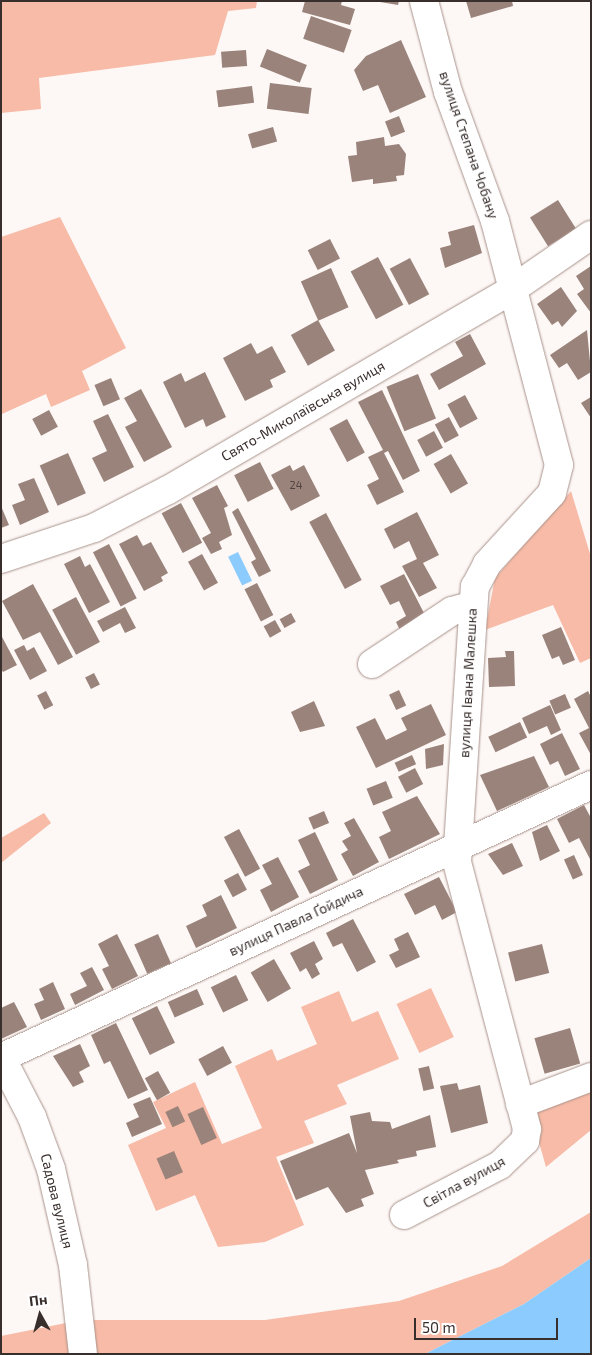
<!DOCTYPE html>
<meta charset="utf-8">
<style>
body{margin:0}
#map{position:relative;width:592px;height:1355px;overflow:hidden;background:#fdf8f6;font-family:"Exo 2",sans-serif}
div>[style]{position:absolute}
.green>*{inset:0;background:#f7bba7;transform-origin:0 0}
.water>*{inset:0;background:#8bcbfe;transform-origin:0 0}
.building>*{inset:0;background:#9a837b;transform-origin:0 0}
.roads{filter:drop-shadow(0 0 1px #a9928a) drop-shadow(0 0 1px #a9928a)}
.minor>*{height:28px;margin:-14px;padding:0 14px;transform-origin:14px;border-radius:14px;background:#fff}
.major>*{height:28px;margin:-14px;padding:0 14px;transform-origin:14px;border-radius:14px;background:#fff}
span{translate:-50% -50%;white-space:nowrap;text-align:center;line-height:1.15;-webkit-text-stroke:4px #fff;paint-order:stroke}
.number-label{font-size:11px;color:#50433f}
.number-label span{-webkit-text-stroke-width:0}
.street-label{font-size:14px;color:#382e2b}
.frame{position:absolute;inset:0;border:2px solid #382e2b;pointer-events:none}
.north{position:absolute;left:15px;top:1290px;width:50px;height:50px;-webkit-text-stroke:4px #fff;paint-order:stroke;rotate:353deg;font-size:14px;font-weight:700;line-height:20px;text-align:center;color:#382e2b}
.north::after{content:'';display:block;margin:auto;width:18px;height:22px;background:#382e2b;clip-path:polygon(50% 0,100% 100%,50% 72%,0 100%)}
.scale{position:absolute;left:414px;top:1318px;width:144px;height:22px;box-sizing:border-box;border:2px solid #382e2b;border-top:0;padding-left:6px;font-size:15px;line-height:18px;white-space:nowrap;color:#382e2b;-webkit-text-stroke:4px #fff;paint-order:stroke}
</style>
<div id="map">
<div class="green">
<div style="clip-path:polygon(1px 1px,257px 1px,256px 8px,228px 11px,215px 55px,39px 78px,41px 109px,1px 113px)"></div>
<div style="clip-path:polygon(60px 217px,126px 348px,82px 371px,90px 390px,51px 407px,46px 394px,2px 414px,1px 237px)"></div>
<div style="clip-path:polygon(571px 491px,591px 557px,591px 658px,580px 663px,553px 605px,485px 630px,495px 578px)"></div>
<div style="clip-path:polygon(44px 813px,51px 823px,1px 863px,1px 838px)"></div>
<div style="left:431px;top:988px;width:54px;height:38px;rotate:65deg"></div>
<div style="clip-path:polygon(339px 991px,352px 1022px,378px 1011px,399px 1059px,337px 1085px,347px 1104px,304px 1121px,314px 1143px,276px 1157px,304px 1225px,265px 1242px,218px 1247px,195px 1195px,156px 1211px,128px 1145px,166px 1128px,153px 1102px,195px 1082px,222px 1144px,262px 1128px,235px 1066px,272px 1049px,277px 1061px,317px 1044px,301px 1007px)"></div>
<div style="clip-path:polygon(591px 1080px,591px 1130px,546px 1167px,529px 1107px)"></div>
<div style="clip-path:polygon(591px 1212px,591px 1258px,524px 1304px,425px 1354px,1px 1354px,1px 1336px,81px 1320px,265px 1320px,399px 1301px,502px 1266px)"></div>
</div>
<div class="water">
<div style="left:238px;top:552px;width:32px;height:11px;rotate:64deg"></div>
<div style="clip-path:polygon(591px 1258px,591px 1354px,425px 1354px,524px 1304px)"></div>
</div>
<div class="building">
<div style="clip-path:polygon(305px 1px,342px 1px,341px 5px,355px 9px,350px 25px,302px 12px)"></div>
<div style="clip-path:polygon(374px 1px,399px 1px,398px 5px)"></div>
<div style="clip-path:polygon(466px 1px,512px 1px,513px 6px,471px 18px)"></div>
<div style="left:311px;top:16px;width:43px;height:24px;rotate:19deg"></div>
<div style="clip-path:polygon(401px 40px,426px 97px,390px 113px,378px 85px,363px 91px,354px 70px,366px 56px)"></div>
<div style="left:267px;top:49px;width:43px;height:19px;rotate:22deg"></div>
<div style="left:246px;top:50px;width:16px;height:25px;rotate:86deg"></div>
<div style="left:270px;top:83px;width:42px;height:26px;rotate:7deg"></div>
<div style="left:252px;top:86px;width:17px;height:36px;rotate:83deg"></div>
<div style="left:399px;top:116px;width:17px;height:15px;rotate:69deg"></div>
<div style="left:273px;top:127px;width:15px;height:26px;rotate:74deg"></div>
<div style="clip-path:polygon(384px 137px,385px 146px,399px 144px,406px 154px,404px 175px,396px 176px,397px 181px,373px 184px,373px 179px,352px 182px,348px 156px,357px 155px,356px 142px)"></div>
<div style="left:558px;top:200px;width:34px;height:33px;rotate:58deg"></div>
<div style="clip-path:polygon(474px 225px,482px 253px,445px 268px,440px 248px,451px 245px,448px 232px)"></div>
<div style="left:330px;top:239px;width:22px;height:25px;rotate:63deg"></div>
<div style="left:378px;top:257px;width:54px;height:31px;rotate:62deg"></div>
<div style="left:410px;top:258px;width:41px;height:23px;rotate:62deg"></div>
<div style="clip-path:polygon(591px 266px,591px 313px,577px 294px,584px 289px,576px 276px)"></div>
<div style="left:331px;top:268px;width:43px;height:33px;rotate:66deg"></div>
<div style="clip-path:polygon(561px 287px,577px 311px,562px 327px,558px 321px,552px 325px,537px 304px)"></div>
<div style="left:318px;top:320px;width:35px;height:31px;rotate:61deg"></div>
<div style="clip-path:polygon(587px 330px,591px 372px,578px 380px,567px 363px,559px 368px,550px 355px)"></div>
<div style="clip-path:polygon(470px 334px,486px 364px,439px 390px,430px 374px,463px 356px,455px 342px)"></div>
<div style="clip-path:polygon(251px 343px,257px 354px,272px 346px,286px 372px,270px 380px,273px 387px,245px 401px,223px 358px)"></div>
<div style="clip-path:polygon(205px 372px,226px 417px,206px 427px,203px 419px,185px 428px,163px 382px,181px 373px,185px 382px)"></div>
<div style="left:418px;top:374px;width:48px;height:34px;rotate:68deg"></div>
<div style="left:111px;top:378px;width:23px;height:18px;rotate:67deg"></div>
<div style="clip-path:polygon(141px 389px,172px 447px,144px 462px,125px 427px,137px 421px,124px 398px)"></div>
<div style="clip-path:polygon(382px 390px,420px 471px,403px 480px,388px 451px,384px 453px,404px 492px,377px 505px,367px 485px,379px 479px,368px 457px,383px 450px,358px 402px)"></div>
<div style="left:465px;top:395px;width:27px;height:20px;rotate:62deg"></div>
<div style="clip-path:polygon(591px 397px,591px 418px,581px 403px)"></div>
<div style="left:49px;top:410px;width:19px;height:19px;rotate:62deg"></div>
<div style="clip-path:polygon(108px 414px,134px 467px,104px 482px,92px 458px,107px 451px,93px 421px)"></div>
<div style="left:449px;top:417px;width:21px;height:16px;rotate:62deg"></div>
<div style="left:347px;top:419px;width:38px;height:20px;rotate:62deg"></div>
<div style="left:434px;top:431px;width:19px;height:19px;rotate:62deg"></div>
<div style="left:68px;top:453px;width:44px;height:31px;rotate:66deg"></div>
<div style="left:451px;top:454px;width:34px;height:20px;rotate:60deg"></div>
<div style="left:260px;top:462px;width:30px;height:29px;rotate:63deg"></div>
<div style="clip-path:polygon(290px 465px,293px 471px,304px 465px,320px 496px,291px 511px,271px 475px)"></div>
<div style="clip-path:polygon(34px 478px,49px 512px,20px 525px,12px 505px,25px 500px,18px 484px)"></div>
<div style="clip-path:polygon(217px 485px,228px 506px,224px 508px,232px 535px,219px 542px,222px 549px,211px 554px,202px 538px,211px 533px,192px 498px)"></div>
<div style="left:181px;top:503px;width:45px;height:22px;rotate:62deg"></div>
<div style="clip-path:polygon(1px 506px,9px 525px,1px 528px)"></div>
<div style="clip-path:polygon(238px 508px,271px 571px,259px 577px,251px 562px,256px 559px,232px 512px)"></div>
<div style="clip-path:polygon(417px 512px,439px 555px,423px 563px,437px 588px,419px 597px,402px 566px,417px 559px,409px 541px,394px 549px,384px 529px)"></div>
<div style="left:326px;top:513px;width:76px;height:19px;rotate:62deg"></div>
<div style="clip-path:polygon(137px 535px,143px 546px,151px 542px,168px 573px,161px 577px,163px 581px,144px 591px,119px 544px)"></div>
<div style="left:109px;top:544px;width:61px;height:18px;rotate:63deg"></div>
<div style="left:202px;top:554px;width:33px;height:16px;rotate:61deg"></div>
<div style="clip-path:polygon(80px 556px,85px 567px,90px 564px,110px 602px,89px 613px,64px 564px)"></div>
<div style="clip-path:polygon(404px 574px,428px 621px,402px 634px,396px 622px,406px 616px,399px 601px,390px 605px,380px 586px)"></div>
<div style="left:257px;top:583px;width:36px;height:14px;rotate:63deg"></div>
<div style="clip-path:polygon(33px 584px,73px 657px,58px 665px,40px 632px,23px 640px,2px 601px)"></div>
<div style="left:76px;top:597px;width:51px;height:27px;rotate:62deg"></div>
<div style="clip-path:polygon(125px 607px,136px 628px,125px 633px,120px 623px,103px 632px,97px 621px)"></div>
<div style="left:291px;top:613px;width:10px;height:13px;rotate:61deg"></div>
<div style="left:275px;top:620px;width:13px;height:13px;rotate:61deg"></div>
<div style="clip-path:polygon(561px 627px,575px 660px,563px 665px,559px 656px,552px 659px,542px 635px)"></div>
<div style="clip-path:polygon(1px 635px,17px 665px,3px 672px,1px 669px)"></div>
<div style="clip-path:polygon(24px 645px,27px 651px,34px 647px,47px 671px,30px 680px,14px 650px)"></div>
<div style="clip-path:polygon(505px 651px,514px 651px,515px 686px,489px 687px,488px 658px,506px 657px)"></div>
<div style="left:94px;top:673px;width:13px;height:10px;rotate:63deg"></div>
<div style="left:399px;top:690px;width:17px;height:11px;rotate:65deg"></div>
<div style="left:46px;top:691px;width:16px;height:10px;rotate:63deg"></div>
<div style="clip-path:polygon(588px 691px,591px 697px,591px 755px,579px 733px,589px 728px,574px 699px)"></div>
<div style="left:565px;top:694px;width:15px;height:17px;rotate:67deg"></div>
<div style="clip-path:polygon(314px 701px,325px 726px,300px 732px,291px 712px)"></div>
<div style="clip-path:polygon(431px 704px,446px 735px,376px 768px,356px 727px,375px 718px,386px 740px,407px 730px,401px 718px)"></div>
<div style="clip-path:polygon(550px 705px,561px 730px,551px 735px,547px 726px,529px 734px,522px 718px)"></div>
<div style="left:520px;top:722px;width:17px;height:35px;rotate:65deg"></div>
<div style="clip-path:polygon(562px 733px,580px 769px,565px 776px,558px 761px,550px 765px,540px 744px)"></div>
<div style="clip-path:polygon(444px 744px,443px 765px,426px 769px,425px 749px)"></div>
<div style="left:412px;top:755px;width:10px;height:19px;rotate:66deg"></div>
<div style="clip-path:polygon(534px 756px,549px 787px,497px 811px,480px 775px)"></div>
<div style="left:415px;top:768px;width:18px;height:19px;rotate:63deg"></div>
<div style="left:386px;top:781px;width:18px;height:21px;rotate:68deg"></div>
<div style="clip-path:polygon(417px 796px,440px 834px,389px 859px,379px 837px,391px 831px,382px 812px)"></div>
<div style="clip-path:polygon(584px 805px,591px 818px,591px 861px,579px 838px,569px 843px,557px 819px)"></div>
<div style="left:324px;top:811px;width:13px;height:17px;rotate:67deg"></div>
<div style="clip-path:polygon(354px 818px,379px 862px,353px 876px,341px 854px,348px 850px,342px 841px,351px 836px,344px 823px)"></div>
<div style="clip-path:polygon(547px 825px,560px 851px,540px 861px,532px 832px)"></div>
<div style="left:239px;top:829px;width:45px;height:17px;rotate:62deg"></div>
<div style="clip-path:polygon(315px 832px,338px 880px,310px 894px,298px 871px,310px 865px,298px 840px)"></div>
<div style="clip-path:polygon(512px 843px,523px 866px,503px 875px,488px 854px)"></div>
<div style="left:574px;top:855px;width:22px;height:11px;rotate:66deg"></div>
<div style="clip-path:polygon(278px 857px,299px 897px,271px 912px,260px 890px,272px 884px,262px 865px)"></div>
<div style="left:238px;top:873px;width:19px;height:16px;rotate:62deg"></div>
<div style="clip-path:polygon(439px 877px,457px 912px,442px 920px,435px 905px,415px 915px,404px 894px)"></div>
<div style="clip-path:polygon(221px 895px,237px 928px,196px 948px,186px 926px,207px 916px,202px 905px)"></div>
<div style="clip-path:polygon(353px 919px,376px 962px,357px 972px,342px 943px,333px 947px,326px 933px)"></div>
<div style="clip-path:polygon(408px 932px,420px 957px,396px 968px,389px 955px,399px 950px,394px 939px)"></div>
<div style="clip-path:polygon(117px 934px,138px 976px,112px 989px,102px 969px,109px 966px,98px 944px)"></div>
<div style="left:158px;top:934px;width:32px;height:26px;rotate:66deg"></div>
<div style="clip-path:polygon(314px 941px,323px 959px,315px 964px,320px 974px,312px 979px,306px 968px,300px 972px,290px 953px)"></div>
<div style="left:542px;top:944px;width:30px;height:35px;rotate:76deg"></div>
<div style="left:274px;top:959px;width:34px;height:27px;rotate:60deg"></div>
<div style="clip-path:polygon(92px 967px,104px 990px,75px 1005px,70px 994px,87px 986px,80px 973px)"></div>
<div style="left:236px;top:975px;width:28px;height:28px;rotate:64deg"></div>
<div style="clip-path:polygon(53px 982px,65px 1009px,41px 1020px,34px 1004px,44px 1000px,39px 989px)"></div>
<div style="left:197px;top:989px;width:17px;height:32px;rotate:66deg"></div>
<div style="clip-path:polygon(14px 1002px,27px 1027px,1px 1039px,1px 1008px)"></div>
<div style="left:157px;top:1006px;width:41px;height:28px;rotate:64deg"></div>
<div style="clip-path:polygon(116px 1023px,148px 1090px,128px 1099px,110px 1061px,104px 1064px,91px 1035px)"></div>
<div style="left:570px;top:1028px;width:37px;height:37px;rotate:74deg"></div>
<div style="clip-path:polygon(80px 1044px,90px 1066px,79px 1072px,84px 1082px,73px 1087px,53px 1056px)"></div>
<div style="left:223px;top:1046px;width:19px;height:28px;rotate:62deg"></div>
<div style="left:429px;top:1066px;width:23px;height:11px;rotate:77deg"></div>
<div style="left:158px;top:1071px;width:25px;height:15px;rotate:61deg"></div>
<div style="clip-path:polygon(457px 1083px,459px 1090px,480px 1085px,488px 1123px,451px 1133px,440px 1086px)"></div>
<div style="clip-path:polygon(150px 1097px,162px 1124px,132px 1137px,126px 1123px,139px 1117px,133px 1104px)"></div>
<div style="left:178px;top:1106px;width:17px;height:14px;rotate:65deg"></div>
<div style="left:203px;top:1107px;width:34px;height:17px;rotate:66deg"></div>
<div style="clip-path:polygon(370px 1112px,372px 1121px,390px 1122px,392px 1129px,430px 1115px,436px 1147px,416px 1151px,417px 1156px,397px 1160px,399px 1163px,365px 1170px,374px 1194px,361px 1199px,364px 1206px,346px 1213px,328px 1187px,296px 1200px,280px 1161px,349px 1133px,357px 1153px,350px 1116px)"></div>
<div style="left:174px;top:1151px;width:23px;height:19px;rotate:67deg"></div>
</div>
<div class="roads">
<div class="minor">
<div style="left:1px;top:559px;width:98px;rotate:-18.4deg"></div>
<div style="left:94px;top:528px;width:83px;rotate:-27.2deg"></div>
<div style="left:168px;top:490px;width:397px;rotate:-30.2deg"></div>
<div style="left:511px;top:290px;width:97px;rotate:-34.5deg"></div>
<div style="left:372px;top:664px;width:96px;rotate:-33.5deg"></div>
<div style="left:452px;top:611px;width:20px;rotate:-15deg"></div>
<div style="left:3px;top:1057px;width:648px;rotate:-24.82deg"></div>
<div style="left:520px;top:1104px;width:76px;rotate:-20.8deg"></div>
<div style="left:404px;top:1215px;width:108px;rotate:-27.5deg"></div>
<div style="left:500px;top:1165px;width:35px;rotate:-44deg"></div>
<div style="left:525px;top:1141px;width:12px;rotate:-81deg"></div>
<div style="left:527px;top:1129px;width:276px;rotate:-104.7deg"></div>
<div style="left:457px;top:862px;width:276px;rotate:-86.3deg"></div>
<div style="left:475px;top:587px;width:26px;rotate:-62deg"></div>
<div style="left:487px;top:564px;width:96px;rotate:-47.5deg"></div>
<div style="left:552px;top:493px;width:29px;rotate:-76deg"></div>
<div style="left:559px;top:465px;width:252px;rotate:-104.7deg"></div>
<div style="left:495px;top:221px;width:137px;rotate:-110deg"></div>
<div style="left:448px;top:92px;width:94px;rotate:-104.8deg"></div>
</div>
<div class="major">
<div style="left:1px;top:1057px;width:68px;rotate:62.7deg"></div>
<div style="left:32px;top:1117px;width:55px;rotate:69.9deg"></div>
<div style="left:51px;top:1169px;width:98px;rotate:77.1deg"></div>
<div style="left:73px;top:1265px;width:90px;rotate:83.6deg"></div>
</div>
</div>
<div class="number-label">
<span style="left:296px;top:485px">24</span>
</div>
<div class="street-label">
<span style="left:469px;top:145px;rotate:71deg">вулиця Степана Чобану</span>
<span style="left:303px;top:411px;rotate:-30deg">Свято-Миколаївська вулиця</span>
<span style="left:468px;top:683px;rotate:-87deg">вулиця Івана Малешка</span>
<span style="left:296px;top:921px;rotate:-25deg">вулиця Павла Ґойдича</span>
<span style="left:464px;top:1182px;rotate:-29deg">Світла вулиця</span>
<span style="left:57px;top:1201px;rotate:76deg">Садова вулиця</span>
</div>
<div class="frame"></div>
<div class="north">Пн</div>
<div class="scale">50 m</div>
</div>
